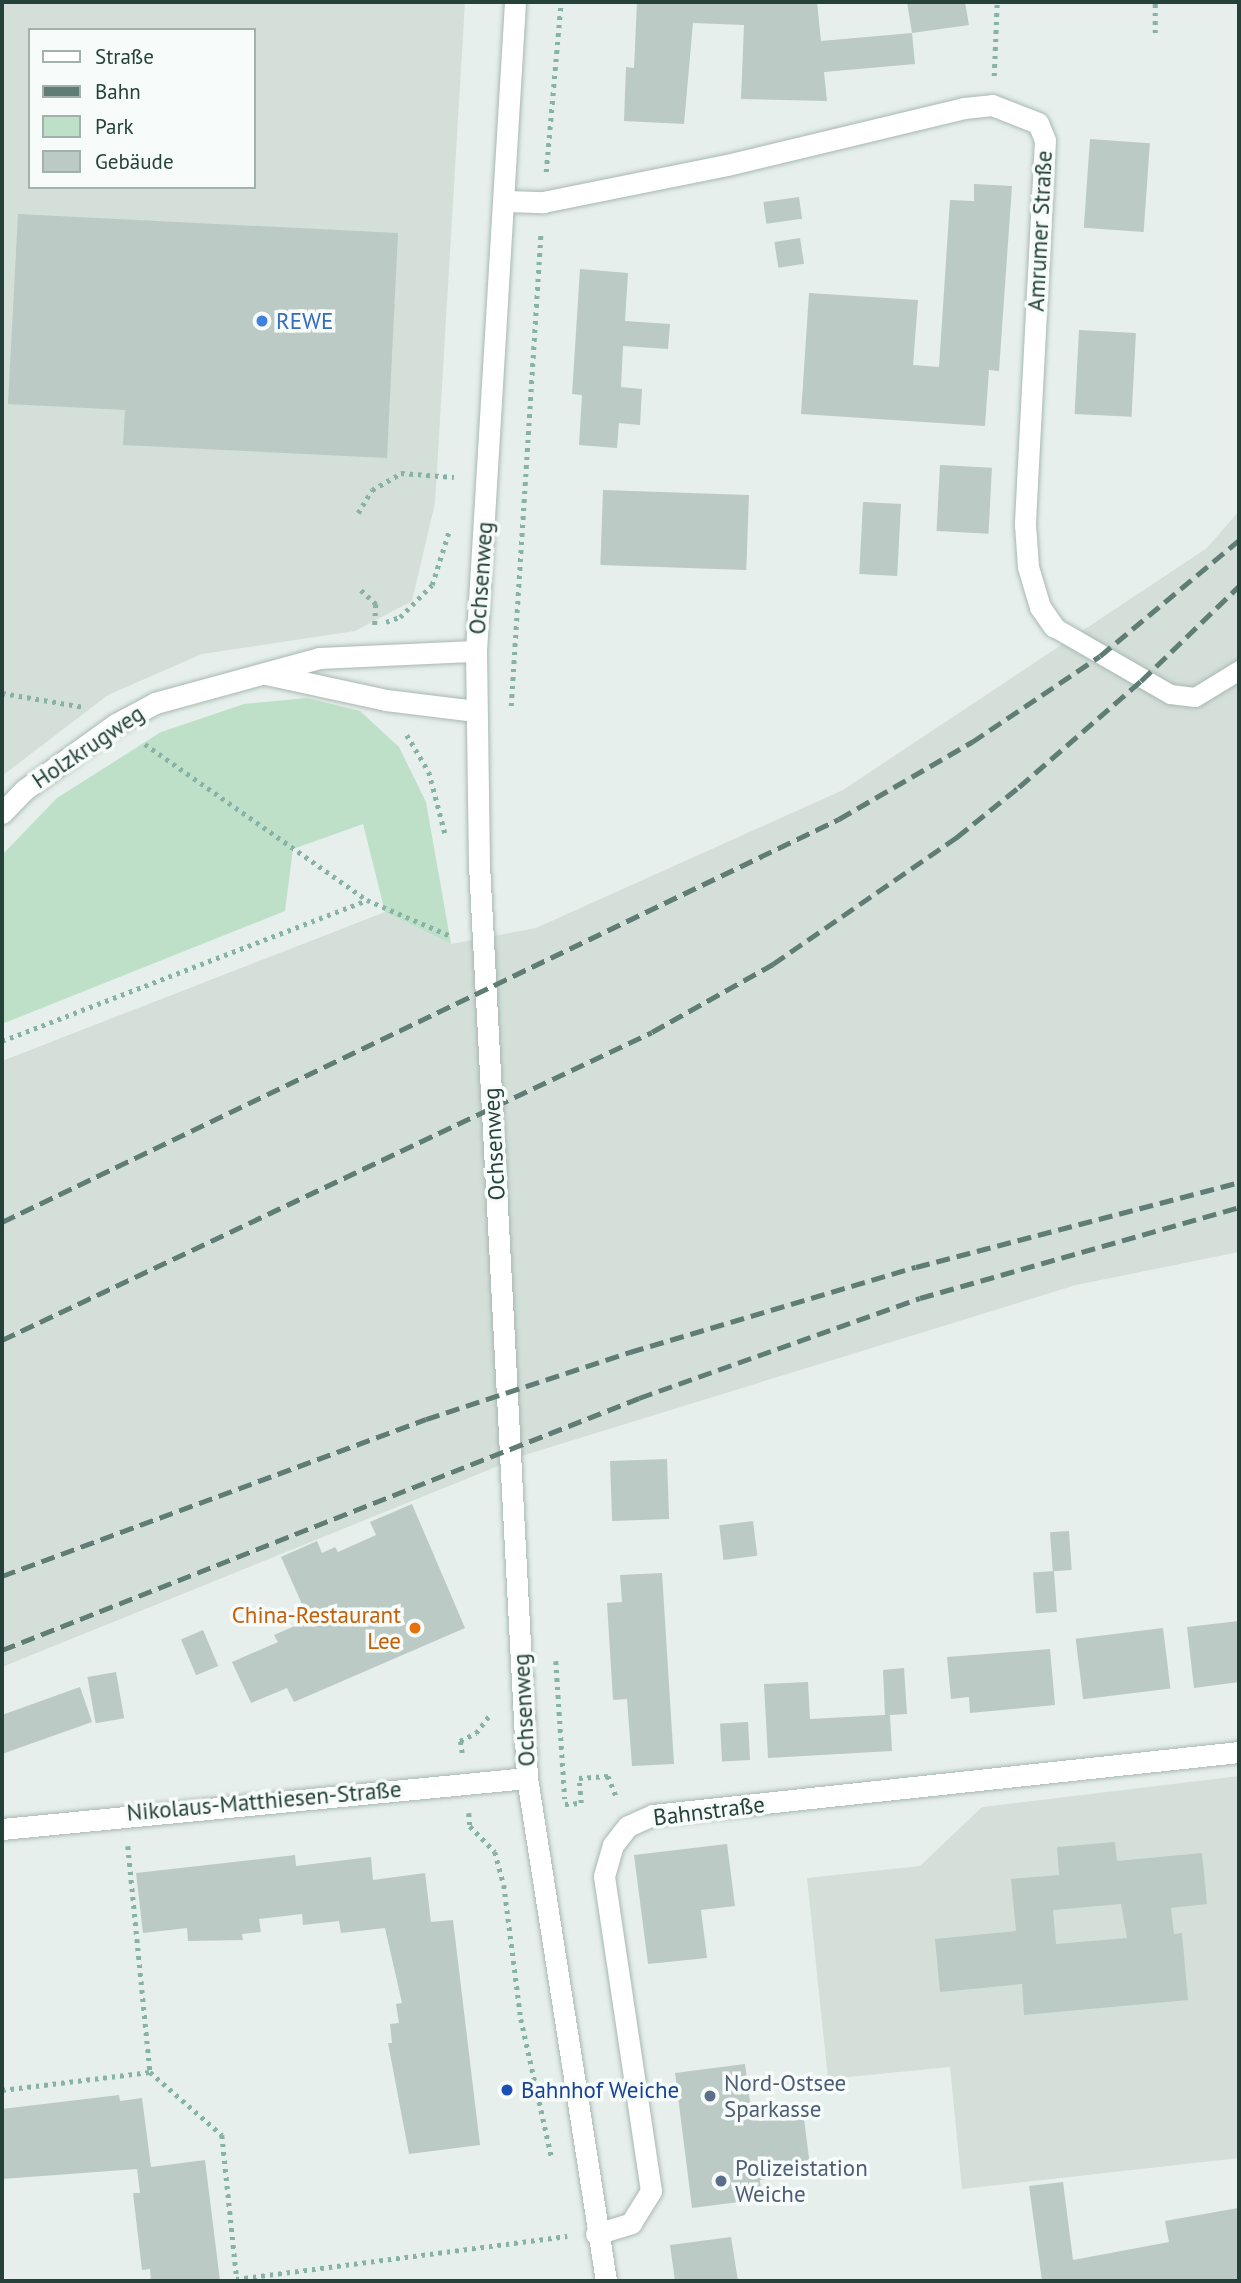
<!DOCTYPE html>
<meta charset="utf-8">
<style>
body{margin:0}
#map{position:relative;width:1241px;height:2283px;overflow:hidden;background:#e6efeb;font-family:"PT Sans",sans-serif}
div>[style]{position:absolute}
.built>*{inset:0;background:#d4dfda}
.green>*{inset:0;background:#bfe0c8}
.building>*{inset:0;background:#bbcac4;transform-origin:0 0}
.path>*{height:4.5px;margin-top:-2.25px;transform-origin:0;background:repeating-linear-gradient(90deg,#86b3a5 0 3.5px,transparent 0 8.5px)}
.roads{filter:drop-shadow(0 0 2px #a8b8b2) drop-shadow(0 0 2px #a8b8b2)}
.service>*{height:19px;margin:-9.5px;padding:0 9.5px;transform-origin:9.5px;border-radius:9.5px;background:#fff}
.minor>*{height:21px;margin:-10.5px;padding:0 10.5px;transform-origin:10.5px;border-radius:10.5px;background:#fff}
.secondary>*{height:21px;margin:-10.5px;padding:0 10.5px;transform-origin:10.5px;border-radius:10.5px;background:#fff}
.rail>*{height:5px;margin-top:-2.5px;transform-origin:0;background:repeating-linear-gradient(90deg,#5f7d75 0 14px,transparent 0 21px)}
.dots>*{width:19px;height:19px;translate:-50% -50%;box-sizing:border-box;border:4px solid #f7fbf9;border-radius:50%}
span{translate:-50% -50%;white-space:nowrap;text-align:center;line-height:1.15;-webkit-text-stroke:7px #f7fbf9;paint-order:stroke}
.street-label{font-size:23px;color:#24423a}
.shop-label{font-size:23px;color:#366cbe}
.left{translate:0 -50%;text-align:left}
.food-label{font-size:23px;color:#c56008}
.right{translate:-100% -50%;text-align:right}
.service-label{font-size:23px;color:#4e5e75}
.transit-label{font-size:23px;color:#164399}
.frame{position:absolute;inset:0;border:4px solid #24423a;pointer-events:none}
.legend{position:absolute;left:28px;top:28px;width:228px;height:161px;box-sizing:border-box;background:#f7fbf9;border:2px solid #a3b1ad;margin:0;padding:9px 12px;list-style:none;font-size:21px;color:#24423a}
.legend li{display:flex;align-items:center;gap:14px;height:35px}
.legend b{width:35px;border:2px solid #a3b1ad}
</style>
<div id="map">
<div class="built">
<div style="clip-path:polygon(evenodd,2px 2px,465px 2px,435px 503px,412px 601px,355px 631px,202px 654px,108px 695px,2px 776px,2px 2px,30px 30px,254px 30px,254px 187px,30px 187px,30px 30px)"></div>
<div style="clip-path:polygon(1239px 511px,1239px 1252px,1076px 1285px,528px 1454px,2px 1667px,2px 1061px,385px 912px,451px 944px,536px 928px,843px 790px,1207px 548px)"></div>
<div style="clip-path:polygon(1239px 1776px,1239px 2158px,962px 2189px,950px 2067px,828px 2079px,807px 1878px,920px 1866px,982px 1807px)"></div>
</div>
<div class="green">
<div style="clip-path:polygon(307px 698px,360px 711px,399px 747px,426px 802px,451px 944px,385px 912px,363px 824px,293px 849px,285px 911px,2px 1024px,2px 855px,57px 798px,161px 732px,244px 704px)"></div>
</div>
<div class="building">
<div style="clip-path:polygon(637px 2px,817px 2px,821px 41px,912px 33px,915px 64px,824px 72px,827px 101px,741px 99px,744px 25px,693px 23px,684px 124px,624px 121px,626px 67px,634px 68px)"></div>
<div style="clip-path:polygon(907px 2px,965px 2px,969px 25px,912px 33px)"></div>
<div style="left:1090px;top:139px;width:60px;height:89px;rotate:4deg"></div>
<div style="clip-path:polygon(974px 184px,1012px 186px,999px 371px,989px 370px,985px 426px,801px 414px,809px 293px,918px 300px,913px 365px,939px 367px,950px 200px,974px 201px)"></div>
<div style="left:799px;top:197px;width:22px;height:36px;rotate:82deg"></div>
<div style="clip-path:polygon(18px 214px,398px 233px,387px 458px,123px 445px,125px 410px,8px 404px)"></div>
<div style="left:800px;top:238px;width:26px;height:26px;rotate:81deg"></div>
<div style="clip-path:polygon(580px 269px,628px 273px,625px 321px,670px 324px,668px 349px,623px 346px,621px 387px,642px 389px,640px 425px,619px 423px,617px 448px,579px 445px,582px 395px,572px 394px)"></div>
<div style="left:1079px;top:330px;width:57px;height:84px;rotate:3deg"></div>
<div style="left:940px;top:465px;width:52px;height:66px;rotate:3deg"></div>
<div style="left:603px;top:490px;width:146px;height:75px;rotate:2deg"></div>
<div style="left:863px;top:502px;width:38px;height:72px;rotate:3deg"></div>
<div style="left:667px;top:1459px;width:60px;height:57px;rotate:88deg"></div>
<div style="clip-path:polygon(412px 1504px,465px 1628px,294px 1702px,287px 1688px,251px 1703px,232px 1662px,278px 1642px,274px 1635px,309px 1620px,281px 1557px,317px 1541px,322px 1553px,335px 1547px,338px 1552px,376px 1535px,370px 1522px)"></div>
<div style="left:753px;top:1521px;width:35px;height:34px;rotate:83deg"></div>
<div style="left:1069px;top:1531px;width:39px;height:19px;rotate:86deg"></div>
<div style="left:1054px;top:1571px;width:41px;height:21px;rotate:86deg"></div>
<div style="clip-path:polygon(662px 1573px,674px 1764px,632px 1766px,627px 1699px,613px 1700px,607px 1603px,622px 1602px,620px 1575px)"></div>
<div style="clip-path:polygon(1239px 1621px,1239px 1682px,1194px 1688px,1187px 1627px)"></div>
<div style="left:1163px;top:1628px;width:61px;height:88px;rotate:83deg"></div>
<div style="left:203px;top:1630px;width:39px;height:24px;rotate:67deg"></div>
<div style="clip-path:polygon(1050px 1649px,1055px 1705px,970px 1713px,969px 1697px,951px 1699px,947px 1657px)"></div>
<div style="clip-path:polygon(904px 1668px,907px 1714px,890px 1715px,892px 1751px,768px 1758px,764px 1684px,808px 1682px,810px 1719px,885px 1715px,883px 1670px)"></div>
<div style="left:116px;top:1672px;width:47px;height:29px;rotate:80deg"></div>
<div style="clip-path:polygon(80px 1687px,92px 1722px,2px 1754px,2px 1715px)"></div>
<div style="left:748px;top:1722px;width:38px;height:28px;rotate:87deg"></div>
<div style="clip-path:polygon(evenodd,1115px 1842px,1117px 1861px,1202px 1853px,1207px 1904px,1171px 1908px,1174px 1934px,1182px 1933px,1188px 2000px,1024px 2015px,1022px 1984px,940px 1992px,935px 1939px,1016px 1931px,1011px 1879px,1059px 1875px,1057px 1847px,1115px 1842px,1121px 1904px,1127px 1938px,1056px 1944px,1053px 1910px,1121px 1904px)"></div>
<div style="clip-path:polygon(727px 1844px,735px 1906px,701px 1910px,707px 1958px,648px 1964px,634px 1855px)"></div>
<div style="clip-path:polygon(295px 1855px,296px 1866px,371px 1857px,373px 1880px,425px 1873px,431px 1922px,453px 1920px,480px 2145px,409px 2154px,388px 2043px,392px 2043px,390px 2024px,399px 2023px,396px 2004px,402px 2003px,385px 1928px,341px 1933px,339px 1921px,303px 1925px,302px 1914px,259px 1919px,261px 1932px,242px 1934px,243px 1940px,188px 1941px,187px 1928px,143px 1933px,136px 1873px)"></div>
<div style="clip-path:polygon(745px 2064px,752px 2117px,803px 2110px,811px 2174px,760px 2180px,762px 2199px,692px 2208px,675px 2073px)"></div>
<div style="clip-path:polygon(119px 2095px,120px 2101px,142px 2098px,151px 2167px,205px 2160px,220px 2281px,151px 2281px,150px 2269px,142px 2270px,133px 2193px,140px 2193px,137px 2169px,2px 2179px,2px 2109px)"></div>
<div style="clip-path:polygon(1063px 2182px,1073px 2260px,1169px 2242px,1165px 2221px,1238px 2208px,1239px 2281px,1042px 2281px,1029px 2186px)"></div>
<div style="clip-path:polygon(731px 2237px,738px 2281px,675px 2281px,670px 2245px)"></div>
</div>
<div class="path">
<div style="left:1155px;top:33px;width:31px;rotate:-90deg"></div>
<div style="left:994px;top:76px;width:74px;rotate:-87.7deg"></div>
<div style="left:546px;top:172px;width:171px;rotate:-85deg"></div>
<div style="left:358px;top:513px;width:27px;rotate:-59deg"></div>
<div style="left:372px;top:490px;width:34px;rotate:-30deg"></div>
<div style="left:401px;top:473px;width:53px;rotate:4.3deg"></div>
<div style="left:361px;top:590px;width:21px;rotate:43deg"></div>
<div style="left:376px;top:604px;width:21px;rotate:93deg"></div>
<div style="left:386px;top:622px;width:15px;rotate:-20deg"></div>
<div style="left:400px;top:617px;width:45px;rotate:-45deg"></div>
<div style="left:432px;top:585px;width:57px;rotate:-72.5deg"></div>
<div style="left:2px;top:693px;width:83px;rotate:9.7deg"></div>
<div style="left:511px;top:706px;width:474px;rotate:-86.4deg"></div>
<div style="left:407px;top:735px;width:43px;rotate:59.3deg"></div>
<div style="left:429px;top:772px;width:63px;rotate:75.3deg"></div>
<div style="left:145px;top:744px;width:271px;rotate:35.1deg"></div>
<div style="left:367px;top:900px;width:91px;rotate:23.2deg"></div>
<div style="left:2px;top:1041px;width:391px;rotate:-21.1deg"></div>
<div style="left:556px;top:1661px;width:138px;rotate:86.3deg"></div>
<div style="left:462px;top:1753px;width:12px;rotate:-99deg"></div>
<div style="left:460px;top:1741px;width:18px;rotate:-27deg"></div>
<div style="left:476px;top:1733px;width:25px;rotate:-53deg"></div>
<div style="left:565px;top:1804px;width:16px;rotate:-4deg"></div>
<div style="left:581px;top:1803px;width:25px;rotate:-95deg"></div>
<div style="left:579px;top:1778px;width:29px;rotate:-4deg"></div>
<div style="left:608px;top:1776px;width:24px;rotate:68deg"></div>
<div style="left:469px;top:1813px;width:13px;rotate:86deg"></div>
<div style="left:470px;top:1826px;width:36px;rotate:46deg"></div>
<div style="left:495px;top:1852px;width:34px;rotate:75deg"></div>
<div style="left:504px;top:1885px;width:135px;rotate:82.8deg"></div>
<div style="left:521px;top:2019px;width:143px;rotate:77.5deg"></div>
<div style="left:128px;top:1846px;width:227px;rotate:84.4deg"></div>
<div style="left:2px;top:2090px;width:149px;rotate:-6.9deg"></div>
<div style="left:150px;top:2072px;width:96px;rotate:41.2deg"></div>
<div style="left:222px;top:2135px;width:147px;rotate:84.1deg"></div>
<div style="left:236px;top:2279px;width:334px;rotate:-7.4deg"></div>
</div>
<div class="roads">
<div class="service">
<div style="left:1054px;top:627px;width:134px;rotate:30deg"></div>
<div style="left:1170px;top:694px;width:25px;rotate:7deg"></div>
<div style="left:1195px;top:697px;width:52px;rotate:-31.5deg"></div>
</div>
<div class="minor">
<div style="left:507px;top:201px;width:36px;rotate:2deg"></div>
<div style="left:543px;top:202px;width:188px;rotate:-11.4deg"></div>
<div style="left:727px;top:165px;width:244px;rotate:-13.5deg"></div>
<div style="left:964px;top:108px;width:28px;rotate:-6deg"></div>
<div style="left:992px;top:105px;width:49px;rotate:21.4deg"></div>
<div style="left:1038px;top:123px;width:18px;rotate:68deg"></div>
<div style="left:1045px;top:140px;width:385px;rotate:93deg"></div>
<div style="left:1025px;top:524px;width:43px;rotate:86deg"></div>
<div style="left:1028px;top:567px;width:42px;rotate:73.3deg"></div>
<div style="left:1040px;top:607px;width:24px;rotate:55deg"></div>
<div style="left:266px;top:674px;width:123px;rotate:12.2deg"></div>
<div style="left:386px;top:700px;width:90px;rotate:7deg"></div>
<div style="left:2px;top:813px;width:32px;rotate:-46deg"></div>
<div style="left:24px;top:790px;width:113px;rotate:-35.7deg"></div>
<div style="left:116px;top:724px;width:44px;rotate:-28.3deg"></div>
<div style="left:155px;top:703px;width:170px;rotate:-15.3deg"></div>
<div style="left:319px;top:658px;width:157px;rotate:-2.6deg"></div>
<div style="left:2px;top:1829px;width:527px;rotate:-5.55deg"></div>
<div style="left:596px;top:2234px;width:37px;rotate:-17deg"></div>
<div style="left:631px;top:2223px;width:38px;rotate:-58deg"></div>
<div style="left:651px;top:2191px;width:318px;rotate:-98.5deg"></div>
<div style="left:604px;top:1876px;width:32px;rotate:-74deg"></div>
<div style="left:613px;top:1845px;width:24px;rotate:-52deg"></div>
<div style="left:628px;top:1826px;width:27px;rotate:-24deg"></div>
<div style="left:653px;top:1815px;width:589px;rotate:-6.14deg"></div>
</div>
<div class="secondary">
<div style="left:515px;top:2px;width:650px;rotate:93.44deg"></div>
<div style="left:476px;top:651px;width:213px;rotate:89.2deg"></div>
<div style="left:479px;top:864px;width:915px;rotate:86.99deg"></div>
<div style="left:527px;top:1778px;width:509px;rotate:81.07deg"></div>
</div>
</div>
<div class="rail">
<div style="left:2px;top:1222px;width:929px;rotate:-25.71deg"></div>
<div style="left:839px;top:819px;width:154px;rotate:-30.1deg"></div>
<div style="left:972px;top:742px;width:154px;rotate:-33.9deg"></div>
<div style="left:1100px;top:656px;width:181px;rotate:-39.8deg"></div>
<div style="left:2px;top:1340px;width:719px;rotate:-25.35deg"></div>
<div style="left:652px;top:1032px;width:139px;rotate:-29.3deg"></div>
<div style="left:773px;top:964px;width:224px;rotate:-34.6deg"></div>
<div style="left:957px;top:837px;width:80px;rotate:-38.9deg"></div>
<div style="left:1019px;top:787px;width:162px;rotate:-41deg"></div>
<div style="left:1141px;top:681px;width:136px;rotate:-44.1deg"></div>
<div style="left:2px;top:1576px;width:452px;rotate:-20.3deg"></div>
<div style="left:426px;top:1419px;width:215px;rotate:-18.2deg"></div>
<div style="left:630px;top:1352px;width:298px;rotate:-16.6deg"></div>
<div style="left:916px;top:1267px;width:334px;rotate:-14.7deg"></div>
<div style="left:2px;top:1650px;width:685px;rotate:-21.58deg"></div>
<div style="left:639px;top:1398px;width:298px;rotate:-19.6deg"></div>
<div style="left:920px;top:1298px;width:332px;rotate:-15.9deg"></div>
</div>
<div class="dots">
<div style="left:262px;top:321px;background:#3f7fe0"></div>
<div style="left:415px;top:1628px;background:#e8710a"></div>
<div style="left:507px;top:2090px;background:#1a4fb4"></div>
<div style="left:710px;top:2096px;background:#5c6f8a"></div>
<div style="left:721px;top:2181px;background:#5c6f8a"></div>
</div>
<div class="street-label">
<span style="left:1040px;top:231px;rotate:-87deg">Amrumer Straße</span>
<span style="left:481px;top:578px;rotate:-86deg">Ochsenweg</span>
<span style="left:88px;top:747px;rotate:-34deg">Holzkrugweg</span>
<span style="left:494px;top:1144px;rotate:-93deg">Ochsenweg</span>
<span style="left:524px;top:1710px;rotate:-93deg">Ochsenweg</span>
<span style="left:264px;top:1801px;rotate:-5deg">Nikolaus-Matthiesen-Straße</span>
<span style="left:709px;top:1811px;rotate:-7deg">Bahnstraße</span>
</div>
<div class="shop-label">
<span class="left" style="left:276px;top:321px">REWE</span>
</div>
<div class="food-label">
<span class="right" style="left:401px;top:1628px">China-Restaurant<br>Lee</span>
</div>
<div class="service-label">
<span class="left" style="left:724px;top:2096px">Nord-Ostsee<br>Sparkasse</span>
<span class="left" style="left:735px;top:2181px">Polizeistation<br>Weiche</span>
</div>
<div class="transit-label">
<span class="left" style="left:521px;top:2090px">Bahnhof Weiche</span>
</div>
<div class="frame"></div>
<ul class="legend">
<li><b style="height:9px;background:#fff"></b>Straße</li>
<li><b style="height:9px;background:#5f7d75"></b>Bahn</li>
<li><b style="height:19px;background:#bfe0c8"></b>Park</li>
<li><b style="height:19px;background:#bbcac4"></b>Gebäude</li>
</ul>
</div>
